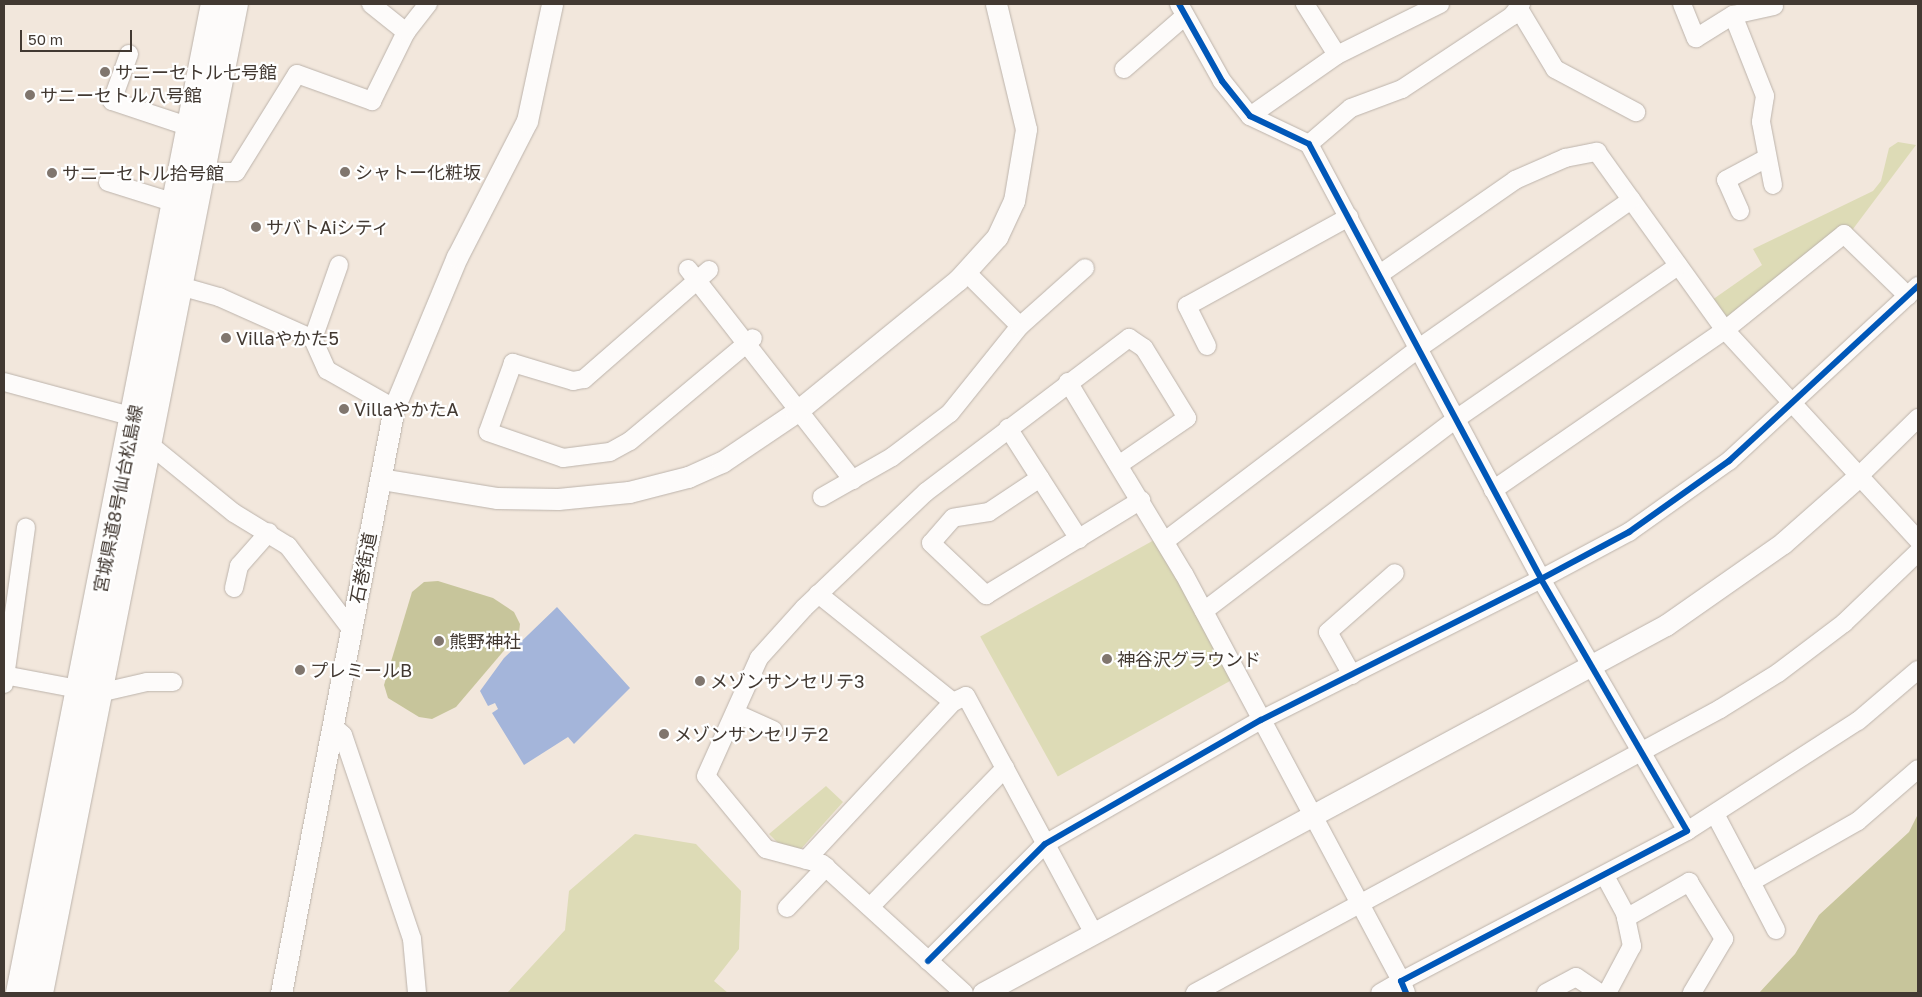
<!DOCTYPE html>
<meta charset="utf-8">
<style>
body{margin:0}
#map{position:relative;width:1922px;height:997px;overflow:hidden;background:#f2e7dc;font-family:"Golos Text","Noto Sans JP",sans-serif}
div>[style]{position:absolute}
.green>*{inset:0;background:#dddbb6;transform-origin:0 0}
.forest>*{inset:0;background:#c7c59b}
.water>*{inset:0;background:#a4b5da}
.roads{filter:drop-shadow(0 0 1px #bcb3ab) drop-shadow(0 0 1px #bcb3ab)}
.minor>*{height:18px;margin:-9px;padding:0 9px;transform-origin:9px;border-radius:9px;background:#fdfbfa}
.tertiary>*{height:21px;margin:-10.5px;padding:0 10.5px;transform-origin:10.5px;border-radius:10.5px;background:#fdfbfa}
.primary>*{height:26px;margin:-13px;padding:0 13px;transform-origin:13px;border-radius:13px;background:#fdfbfa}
.cycleway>*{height:6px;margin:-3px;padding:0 3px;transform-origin:3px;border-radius:3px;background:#0057b8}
.dots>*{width:14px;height:14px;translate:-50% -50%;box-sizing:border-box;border:2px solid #fff;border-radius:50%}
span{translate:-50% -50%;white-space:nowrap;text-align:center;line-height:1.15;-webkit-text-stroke:4.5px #fff;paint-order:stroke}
.poi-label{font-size:18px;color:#423932}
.left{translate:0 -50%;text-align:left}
.street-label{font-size:18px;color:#423932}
.frame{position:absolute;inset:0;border:5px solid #423932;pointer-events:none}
.scale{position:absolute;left:20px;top:30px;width:112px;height:22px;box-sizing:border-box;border:2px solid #423932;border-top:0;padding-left:6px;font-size:15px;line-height:18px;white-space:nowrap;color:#423932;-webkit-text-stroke:4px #fff;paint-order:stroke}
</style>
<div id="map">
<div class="green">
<div style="clip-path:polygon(1898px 142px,1916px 145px,1853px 229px,1837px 229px,1726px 319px,1712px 300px,1762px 265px,1753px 249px,1873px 191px,1881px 181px,1889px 148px)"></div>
<div style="left:1156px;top:539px;width:160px;height:201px;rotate:61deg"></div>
<div style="clip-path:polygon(826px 786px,843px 802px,800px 850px,780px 845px,769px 834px)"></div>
<div style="clip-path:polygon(635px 834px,696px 844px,741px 891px,739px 949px,714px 981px,728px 993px,507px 993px,565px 930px,569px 891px)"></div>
</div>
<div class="forest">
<div style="clip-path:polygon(438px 581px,493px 598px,514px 612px,520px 624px,519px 633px,456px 707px,432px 719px,419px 717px,388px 698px,384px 685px,412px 592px,424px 582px)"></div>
<div style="clip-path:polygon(1918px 814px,1918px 993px,1759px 993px,1795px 954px,1819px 915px,1909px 832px)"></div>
</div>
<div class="water">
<div style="clip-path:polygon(557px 607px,630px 688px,574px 744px,568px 737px,524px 765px,492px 713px,498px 709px,495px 703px,488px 706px,480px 691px,504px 658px)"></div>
</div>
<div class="roads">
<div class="minor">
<div style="left:371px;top:4px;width:45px;rotate:38.7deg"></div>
<div style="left:1179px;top:4px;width:88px;rotate:60.8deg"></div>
<div style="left:1222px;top:81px;width:45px;rotate:51.3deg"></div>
<div style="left:1250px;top:116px;width:65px;rotate:25.4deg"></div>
<div style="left:1309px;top:144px;width:493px;rotate:61.9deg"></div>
<div style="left:1541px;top:579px;width:100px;rotate:-28.1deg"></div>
<div style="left:1629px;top:532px;width:123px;rotate:-35.4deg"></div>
<div style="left:1729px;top:461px;width:258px;rotate:-42.8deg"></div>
<div style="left:1305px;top:4px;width:60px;rotate:57.9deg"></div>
<div style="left:1682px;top:4px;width:37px;rotate:68deg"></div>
<div style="left:1696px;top:38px;width:44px;rotate:-31.9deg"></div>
<div style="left:1733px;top:15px;width:42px;rotate:-12.4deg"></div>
<div style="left:1519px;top:9px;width:70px;rotate:59deg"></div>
<div style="left:1555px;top:69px;width:92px;rotate:28deg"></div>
<div style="left:1733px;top:15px;width:87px;rotate:68.4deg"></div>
<div style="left:1765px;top:96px;width:26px;rotate:99deg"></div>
<div style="left:1761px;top:122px;width:64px;rotate:79.2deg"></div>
<div style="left:129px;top:54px;width:50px;rotate:109.9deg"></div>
<div style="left:112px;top:101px;width:82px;rotate:18.4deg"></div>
<div style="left:1124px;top:69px;width:81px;rotate:-41deg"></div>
<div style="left:1250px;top:116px;width:106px;rotate:-35deg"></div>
<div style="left:1337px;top:55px;width:115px;rotate:-26.3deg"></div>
<div style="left:1309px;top:144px;width:55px;rotate:-40.6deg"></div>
<div style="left:1351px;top:108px;width:54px;rotate:-20.4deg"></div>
<div style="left:1402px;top:89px;width:132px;rotate:-33.6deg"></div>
<div style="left:1512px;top:16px;width:15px;rotate:-53deg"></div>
<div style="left:202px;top:172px;width:34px"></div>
<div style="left:236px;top:172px;width:115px;rotate:-58.1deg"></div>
<div style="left:297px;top:74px;width:80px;rotate:19.8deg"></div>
<div style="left:372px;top:101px;width:77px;rotate:-63.8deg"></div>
<div style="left:406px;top:32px;width:36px;rotate:-52deg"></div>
<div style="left:108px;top:182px;width:70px;rotate:17.4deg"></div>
<div style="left:1740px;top:211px;width:34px;rotate:-114deg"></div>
<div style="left:1726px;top:180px;width:44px;rotate:-28.3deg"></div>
<div style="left:339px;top:265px;width:78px;rotate:109.4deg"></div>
<div style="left:313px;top:339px;width:34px;rotate:66deg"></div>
<div style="left:327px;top:370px;width:77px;rotate:29.6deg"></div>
<div style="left:688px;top:269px;width:268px;rotate:52deg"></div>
<div style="left:709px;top:270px;width:166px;rotate:138.9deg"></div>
<div style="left:584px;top:379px;width:11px;rotate:170deg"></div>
<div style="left:573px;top:381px;width:63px;rotate:-163.3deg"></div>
<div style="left:513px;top:363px;width:73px;rotate:109.9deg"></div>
<div style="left:488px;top:432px;width:79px;rotate:19.1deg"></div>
<div style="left:563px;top:458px;width:47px;rotate:-7.3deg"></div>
<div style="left:610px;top:452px;width:23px;rotate:-29deg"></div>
<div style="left:630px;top:441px;width:160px;rotate:-39.9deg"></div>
<div style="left:966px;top:272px;width:76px;rotate:45deg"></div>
<div style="left:1380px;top:274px;width:165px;rotate:-34.8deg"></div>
<div style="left:1515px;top:180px;width:55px;rotate:-23.7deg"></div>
<div style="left:1565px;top:158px;width:33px;rotate:-11deg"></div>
<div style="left:1597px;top:152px;width:219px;rotate:54.3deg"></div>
<div style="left:1725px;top:330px;width:285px;rotate:47.4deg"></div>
<div style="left:180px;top:286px;width:41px;rotate:15.8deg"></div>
<div style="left:219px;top:297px;width:103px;rotate:24.1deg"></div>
<div style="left:1207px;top:346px;width:45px;rotate:-116.6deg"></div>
<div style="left:1187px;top:306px;width:185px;rotate:-28.8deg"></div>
<div style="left:4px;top:382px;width:135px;rotate:15.1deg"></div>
<div style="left:1068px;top:382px;width:224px;rotate:58.9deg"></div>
<div style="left:1184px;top:574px;width:461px;rotate:61.9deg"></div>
<div style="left:1401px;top:981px;width:24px;rotate:150deg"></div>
<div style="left:1008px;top:428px;width:132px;rotate:57.4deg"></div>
<div style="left:149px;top:444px;width:109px;rotate:39.1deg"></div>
<div style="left:234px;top:513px;width:63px;rotate:31.4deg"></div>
<div style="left:288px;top:546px;width:104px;rotate:52.8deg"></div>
<div style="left:1859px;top:476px;width:83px;rotate:-44.5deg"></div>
<div style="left:1040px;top:478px;width:61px;rotate:146.3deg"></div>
<div style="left:989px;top:512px;width:36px;rotate:171deg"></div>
<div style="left:953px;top:518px;width:33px;rotate:131deg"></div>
<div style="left:931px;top:543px;width:76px;rotate:43.4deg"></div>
<div style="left:986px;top:595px;width:182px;rotate:-31.5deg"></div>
<div style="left:1493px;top:490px;width:282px;rotate:-34.6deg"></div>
<div style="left:1725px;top:330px;width:153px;rotate:-38.9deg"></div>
<div style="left:1844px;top:234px;width:89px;rotate:44.1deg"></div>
<div style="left:822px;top:497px;width:81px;rotate:-29.7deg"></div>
<div style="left:892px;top:457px;width:73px;rotate:-37.2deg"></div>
<div style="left:950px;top:413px;width:112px;rotate:-51.2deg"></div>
<div style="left:1020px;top:326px;width:87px;rotate:-41.7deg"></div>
<div style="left:1165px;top:541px;width:319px;rotate:-37.2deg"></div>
<div style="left:1419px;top:348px;width:259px;rotate:-34.9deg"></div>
<div style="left:234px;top:588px;width:23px;rotate:-77deg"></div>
<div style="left:239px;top:566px;width:45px;rotate:-48.6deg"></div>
<div style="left:1204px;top:611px;width:317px;rotate:-37.3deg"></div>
<div style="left:1456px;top:419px;width:270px;rotate:-34.6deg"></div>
<div style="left:4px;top:675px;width:97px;rotate:10.7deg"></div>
<div style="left:99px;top:693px;width:49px;rotate:-12.9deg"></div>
<div style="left:147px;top:682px;width:26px"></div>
<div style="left:1352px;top:675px;width:49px;rotate:-119.2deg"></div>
<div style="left:1328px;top:632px;width:89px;rotate:-41.4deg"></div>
<div style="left:4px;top:684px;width:158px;rotate:-82deg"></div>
<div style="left:953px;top:702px;width:14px;rotate:-25deg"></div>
<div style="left:966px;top:696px;width:270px;rotate:61.7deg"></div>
<div style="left:735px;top:713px;width:42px;rotate:24.1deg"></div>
<div style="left:334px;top:727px;width:12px;rotate:42deg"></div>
<div style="left:343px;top:735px;width:215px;rotate:71.3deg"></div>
<div style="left:412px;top:939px;width:54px;rotate:84.7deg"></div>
<div style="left:1715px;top:814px;width:77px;rotate:62.1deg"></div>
<div style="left:1687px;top:831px;width:203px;rotate:-32.8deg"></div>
<div style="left:1858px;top:721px;width:79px;rotate:-40.4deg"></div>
<div style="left:806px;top:860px;width:216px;rotate:-47.1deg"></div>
<div style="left:953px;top:702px;width:173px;rotate:-141.3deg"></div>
<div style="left:1605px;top:876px;width:42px;rotate:61.6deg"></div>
<div style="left:1625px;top:913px;width:34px;rotate:78deg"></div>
<div style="left:1632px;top:946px;width:53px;rotate:118deg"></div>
<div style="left:870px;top:907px;width:194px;rotate:-45.8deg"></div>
<div style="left:787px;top:908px;width:57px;rotate:-46.4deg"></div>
<div style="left:1626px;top:918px;width:73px;rotate:-29.7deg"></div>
<div style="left:1689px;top:882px;width:67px;rotate:58.4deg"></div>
<div style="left:1724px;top:939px;width:63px;rotate:120.7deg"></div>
<div style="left:1776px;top:930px;width:54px;rotate:-117.5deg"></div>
<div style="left:1751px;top:882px;width:123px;rotate:-29.7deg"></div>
<div style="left:1858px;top:821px;width:79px;rotate:-40.9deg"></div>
<div style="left:928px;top:961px;width:165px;rotate:-45deg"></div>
<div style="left:1045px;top:844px;width:249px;rotate:-29.9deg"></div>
<div style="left:1261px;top:720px;width:313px;rotate:-26.7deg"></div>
<div style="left:1541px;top:579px;width:291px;rotate:59.9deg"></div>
<div style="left:1687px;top:831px;width:323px;rotate:152.3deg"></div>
<div style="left:1401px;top:981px;width:13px;rotate:67deg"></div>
<div style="left:964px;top:993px;width:192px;rotate:-137.7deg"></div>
<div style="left:822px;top:864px;width:58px;rotate:-165deg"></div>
<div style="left:766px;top:849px;width:94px;rotate:-129.4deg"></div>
<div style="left:706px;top:776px;width:129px;rotate:-65.8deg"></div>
<div style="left:759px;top:658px;width:67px;rotate:-48deg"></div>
<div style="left:804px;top:608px;width:168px;rotate:-43.6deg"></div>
<div style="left:926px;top:492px;width:255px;rotate:-37.2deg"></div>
<div style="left:1129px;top:338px;width:18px;rotate:34deg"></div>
<div style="left:1144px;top:348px;width:82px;rotate:58.4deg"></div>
<div style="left:1187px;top:418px;width:81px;rotate:145.5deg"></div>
<div style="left:1195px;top:993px;width:597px;rotate:-28.41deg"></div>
<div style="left:1720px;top:709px;width:68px;rotate:-31.8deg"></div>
<div style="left:1778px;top:673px;width:83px;rotate:-37.1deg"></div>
<div style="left:1844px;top:623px;width:103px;rotate:-43.8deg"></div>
<div style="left:1546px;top:993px;width:34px;rotate:-28deg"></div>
<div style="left:1576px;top:977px;width:29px;rotate:34deg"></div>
</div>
<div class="tertiary">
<div style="left:381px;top:479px;width:118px;rotate:9.3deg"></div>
<div style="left:497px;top:498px;width:61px;rotate:0.9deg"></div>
<div style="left:558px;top:499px;width:71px;rotate:-5.6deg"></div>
<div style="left:629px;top:492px;width:61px;rotate:-14.3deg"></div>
<div style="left:688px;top:477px;width:37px;rotate:-24deg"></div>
<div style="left:722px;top:462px;width:89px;rotate:-34deg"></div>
<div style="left:796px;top:412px;width:209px;rotate:-39.2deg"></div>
<div style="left:958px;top:280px;width:58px;rotate:-47.8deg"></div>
<div style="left:997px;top:237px;width:40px;rotate:-65deg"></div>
<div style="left:1014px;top:201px;width:73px;rotate:-80.5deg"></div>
<div style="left:1026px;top:129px;width:129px;rotate:-103.5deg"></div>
<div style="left:281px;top:993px;width:596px;rotate:-79.07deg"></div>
<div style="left:394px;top:408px;width:164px;rotate:-67.4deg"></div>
<div style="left:457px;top:257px;width:153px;rotate:-62.8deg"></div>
<div style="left:527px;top:121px;width:120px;rotate:-77.9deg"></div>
<div style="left:983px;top:993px;width:776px;rotate:-28.32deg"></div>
<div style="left:1666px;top:625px;width:143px;rotate:-35deg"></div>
<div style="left:1783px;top:543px;width:101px;rotate:-41.4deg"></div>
</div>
<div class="primary">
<div style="left:19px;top:993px;width:1008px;rotate:-78.85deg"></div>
<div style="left:40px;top:993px;width:1008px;rotate:-78.85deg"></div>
</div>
</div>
<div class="cycleway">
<div style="left:1179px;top:4px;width:88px;rotate:60.8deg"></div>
<div style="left:1222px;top:81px;width:45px;rotate:51.3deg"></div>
<div style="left:1250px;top:116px;width:65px;rotate:25.4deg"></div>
<div style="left:1309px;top:144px;width:493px;rotate:61.9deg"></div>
<div style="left:1541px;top:579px;width:100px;rotate:-28.1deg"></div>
<div style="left:1629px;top:532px;width:123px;rotate:-35.4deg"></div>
<div style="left:1729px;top:461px;width:258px;rotate:-42.8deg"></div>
<div style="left:928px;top:961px;width:165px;rotate:-45deg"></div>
<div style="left:1045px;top:844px;width:249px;rotate:-29.9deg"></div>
<div style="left:1261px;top:720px;width:313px;rotate:-26.7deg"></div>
<div style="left:1541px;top:579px;width:291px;rotate:59.9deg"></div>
<div style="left:1687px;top:831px;width:323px;rotate:152.3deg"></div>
<div style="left:1401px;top:981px;width:13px;rotate:67deg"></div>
</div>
<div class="dots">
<div style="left:105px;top:72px;background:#80766e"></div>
<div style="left:30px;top:95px;background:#80766e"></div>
<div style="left:345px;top:172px;background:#80766e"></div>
<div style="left:52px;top:173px;background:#80766e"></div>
<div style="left:256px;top:227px;background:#80766e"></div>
<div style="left:226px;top:338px;background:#80766e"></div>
<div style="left:344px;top:409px;background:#80766e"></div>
<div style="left:439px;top:641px;background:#80766e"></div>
<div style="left:1107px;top:659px;background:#80766e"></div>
<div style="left:300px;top:670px;background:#80766e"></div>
<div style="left:700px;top:681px;background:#80766e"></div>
<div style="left:664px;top:734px;background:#80766e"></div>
</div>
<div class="poi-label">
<span class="left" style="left:115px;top:72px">サニーセトル七号館</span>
<span class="left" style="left:40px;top:95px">サニーセトル八号館</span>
<span class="left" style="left:355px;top:172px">シャトー化粧坂</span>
<span class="left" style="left:62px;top:173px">サニーセトル拾号館</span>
<span class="left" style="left:266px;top:227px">サバトAiシティ</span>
<span class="left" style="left:236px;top:338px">Villaやかた5</span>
<span class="left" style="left:354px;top:409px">VillaやかたA</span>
<span class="left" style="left:449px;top:641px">熊野神社</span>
<span class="left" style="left:1117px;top:659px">神谷沢グラウンド</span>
<span class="left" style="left:310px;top:670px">プレミールB</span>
<span class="left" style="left:710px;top:681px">メゾンサンセリテ3</span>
<span class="left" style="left:674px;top:734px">メゾンサンセリテ2</span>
</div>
<div class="street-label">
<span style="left:118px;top:499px;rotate:-79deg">宮城県道8号仙台松島線</span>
<span style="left:363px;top:568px;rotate:-79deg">石巻街道</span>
</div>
<div class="frame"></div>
<div class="scale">50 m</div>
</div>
